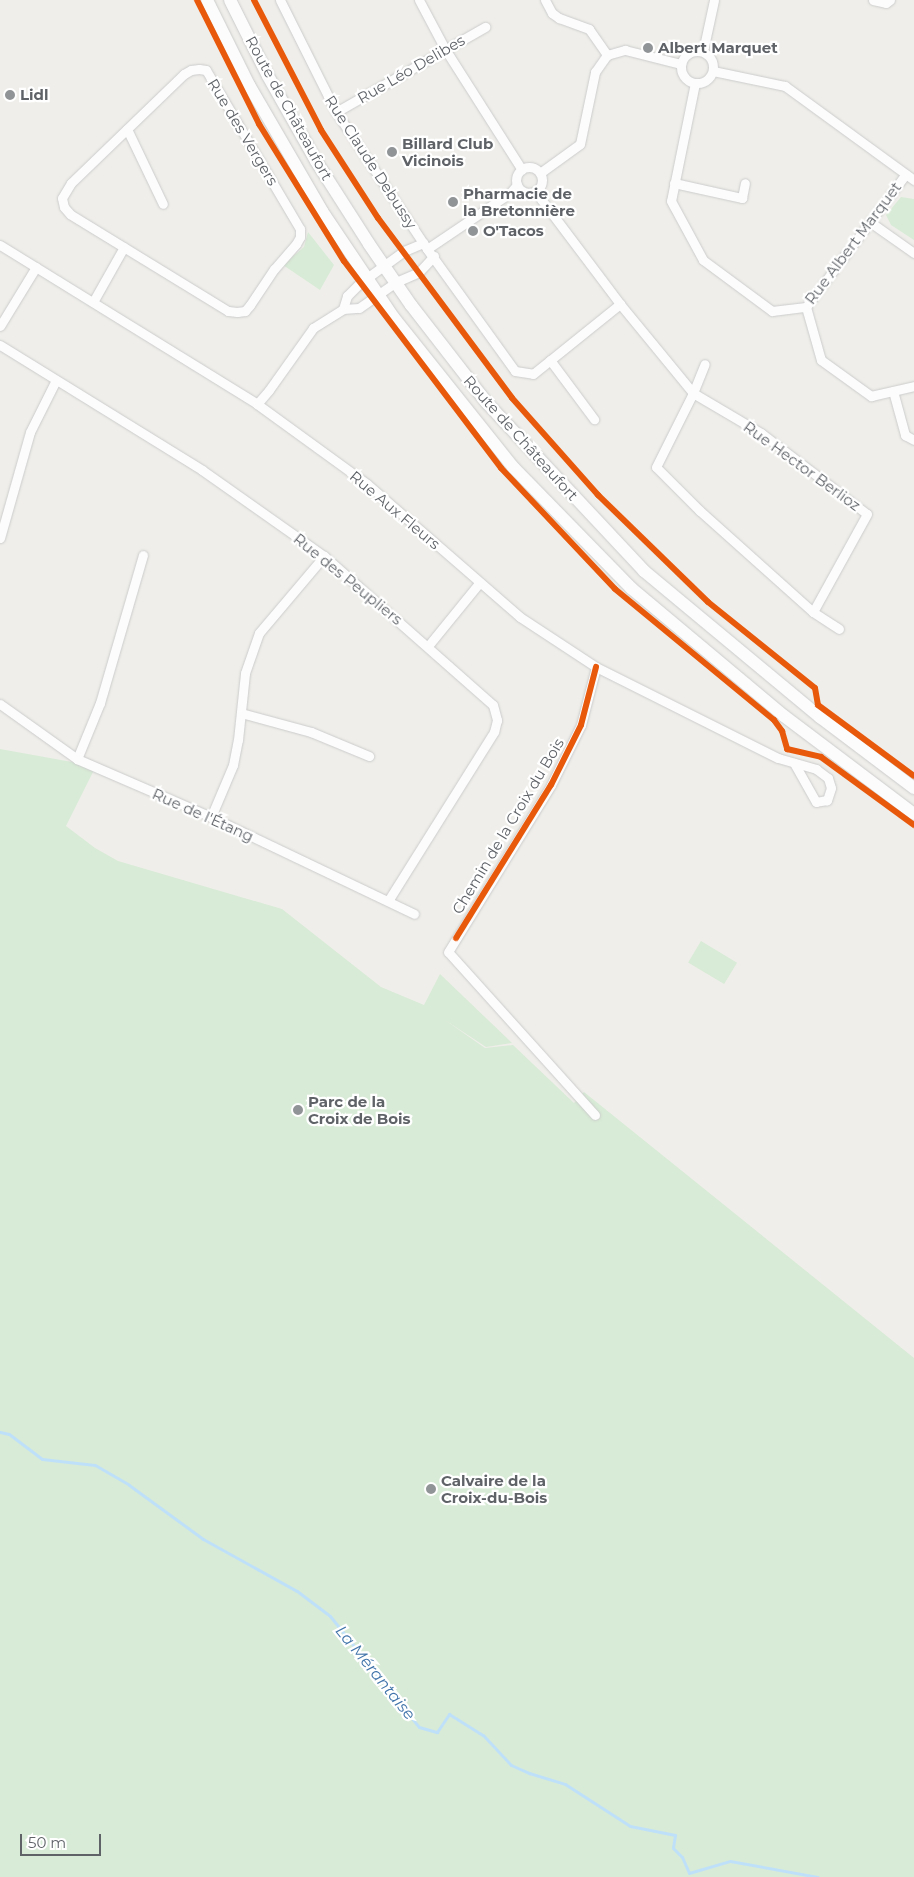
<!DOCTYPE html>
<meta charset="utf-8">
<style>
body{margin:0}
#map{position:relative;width:914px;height:1877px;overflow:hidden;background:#efeeea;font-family:Montserrat,sans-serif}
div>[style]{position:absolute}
.green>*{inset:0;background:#d8ebd6;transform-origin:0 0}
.stream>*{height:3px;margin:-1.5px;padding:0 1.5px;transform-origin:1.5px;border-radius:1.5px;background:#bfe0f9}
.roads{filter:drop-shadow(0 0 1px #cbcccc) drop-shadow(0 0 1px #cbcccc)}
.minor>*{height:9px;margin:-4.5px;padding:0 4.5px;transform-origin:4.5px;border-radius:4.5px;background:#fdfcfc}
.minor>.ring{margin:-4.5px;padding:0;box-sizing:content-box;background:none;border:9px solid #fdfcfc;border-radius:50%}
.secondary>*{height:12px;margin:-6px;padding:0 6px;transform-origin:6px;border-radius:6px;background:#fdfcfc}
.cycleway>*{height:6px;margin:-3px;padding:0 3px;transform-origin:3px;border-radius:3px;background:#e8590c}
.dots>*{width:14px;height:14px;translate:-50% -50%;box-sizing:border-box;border:2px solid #fff;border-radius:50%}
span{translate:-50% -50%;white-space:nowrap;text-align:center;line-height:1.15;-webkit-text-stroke:4.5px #fff;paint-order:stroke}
.poi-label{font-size:15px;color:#5f6368;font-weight:700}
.left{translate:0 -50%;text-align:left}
.street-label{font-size:15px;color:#5f6368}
.water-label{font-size:16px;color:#4174aa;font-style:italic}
.scale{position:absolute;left:20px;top:1834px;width:81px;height:22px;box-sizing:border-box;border:2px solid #5f6368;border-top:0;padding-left:6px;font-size:15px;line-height:18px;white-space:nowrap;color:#5f6368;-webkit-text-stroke:4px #fff;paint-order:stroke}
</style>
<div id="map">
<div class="green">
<div style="clip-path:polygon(901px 197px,914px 199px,914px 240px,891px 225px,886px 215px)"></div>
<div style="clip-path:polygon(308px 232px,334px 265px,320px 290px,283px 265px,304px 247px)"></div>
<div style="clip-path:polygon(0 749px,72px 762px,94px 770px,66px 826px,95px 848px,118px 861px,282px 909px,381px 987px,424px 1005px,440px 974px,512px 1043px,486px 1047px,445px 1020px,485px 1048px,513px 1045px,574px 1103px,584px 1092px,914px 1358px,914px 1877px,0 1877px)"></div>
<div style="left:701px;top:941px;width:42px;height:25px;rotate:31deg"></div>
</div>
<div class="stream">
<div style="left:0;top:1432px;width:9px;rotate:13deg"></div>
<div style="left:9px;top:1434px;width:41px;rotate:37.1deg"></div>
<div style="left:42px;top:1459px;width:53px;rotate:6.5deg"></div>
<div style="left:95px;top:1465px;width:39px;rotate:30deg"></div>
<div style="left:129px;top:1485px;width:92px;rotate:36.1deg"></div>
<div style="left:203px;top:1539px;width:107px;rotate:29deg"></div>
<div style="left:297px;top:1591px;width:41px;rotate:37.1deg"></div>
<div style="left:330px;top:1616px;width:142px;rotate:51.3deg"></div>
<div style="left:419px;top:1727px;width:19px;rotate:16deg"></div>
<div style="left:437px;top:1732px;width:22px;rotate:-56deg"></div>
<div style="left:449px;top:1714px;width:40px;rotate:32deg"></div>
<div style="left:483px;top:1735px;width:41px;rotate:47deg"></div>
<div style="left:511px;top:1765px;width:20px;rotate:24deg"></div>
<div style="left:529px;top:1773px;width:38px;rotate:17deg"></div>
<div style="left:565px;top:1784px;width:77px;rotate:32.9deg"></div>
<div style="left:630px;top:1826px;width:46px;rotate:11.3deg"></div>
<div style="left:675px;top:1835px;width:13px;rotate:99deg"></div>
<div style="left:673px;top:1848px;width:13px;rotate:45deg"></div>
<div style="left:682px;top:1857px;width:17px;rotate:66deg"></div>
<div style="left:689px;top:1873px;width:43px;rotate:-16.3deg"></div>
<div style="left:730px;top:1861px;width:89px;rotate:10.3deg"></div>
</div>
<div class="roads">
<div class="minor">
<div style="left:280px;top:0;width:125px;rotate:63.4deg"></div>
<div style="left:336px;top:112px;width:164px;rotate:56.4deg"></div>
<div style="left:427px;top:249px;width:150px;rotate:54.2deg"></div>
<div style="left:515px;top:371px;width:18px;rotate:9deg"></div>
<div style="left:533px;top:374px;width:112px;rotate:-38.8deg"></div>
<div style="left:419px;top:0;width:55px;rotate:62deg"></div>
<div style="left:445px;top:49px;width:143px;rotate:57.5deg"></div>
<div style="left:545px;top:0;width:15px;rotate:62deg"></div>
<div style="left:552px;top:13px;width:9px;rotate:36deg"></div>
<div style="left:559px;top:18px;width:32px;rotate:20deg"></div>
<div style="left:589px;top:29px;width:32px;rotate:55deg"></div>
<div style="left:873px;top:0;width:13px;rotate:13deg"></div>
<div style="left:886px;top:3px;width:5px;rotate:-37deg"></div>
<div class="ring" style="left:681px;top:51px;width:23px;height:23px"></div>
<div style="left:703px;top:51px;width:52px;rotate:-77.8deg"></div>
<div style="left:199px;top:69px;width:7px;rotate:8deg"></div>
<div style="left:206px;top:70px;width:185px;rotate:59.4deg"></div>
<div style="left:300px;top:229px;width:8px;rotate:90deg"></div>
<div style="left:300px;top:237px;width:8px;rotate:120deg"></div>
<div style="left:296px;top:244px;width:33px;rotate:131deg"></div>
<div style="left:274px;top:269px;width:43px;rotate:123.7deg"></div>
<div style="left:250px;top:305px;width:8px;rotate:130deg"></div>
<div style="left:245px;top:311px;width:8px;rotate:173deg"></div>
<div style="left:237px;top:312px;width:9px;rotate:-174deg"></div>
<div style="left:228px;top:311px;width:185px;rotate:-148.5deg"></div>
<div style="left:70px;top:214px;width:9px;rotate:-131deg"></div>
<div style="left:64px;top:207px;width:9px;rotate:-103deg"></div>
<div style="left:62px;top:198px;width:17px;rotate:-59deg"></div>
<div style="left:71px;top:183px;width:157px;rotate:-44deg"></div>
<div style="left:184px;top:74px;width:8px;rotate:-30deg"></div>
<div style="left:191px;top:70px;width:8px;rotate:-7deg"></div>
<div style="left:713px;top:71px;width:74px;rotate:11.8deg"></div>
<div style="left:785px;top:86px;width:160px;rotate:36.1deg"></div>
<div style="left:695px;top:83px;width:120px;rotate:101.5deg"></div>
<div style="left:671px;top:201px;width:67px;rotate:61.5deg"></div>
<div style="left:703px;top:260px;width:86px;rotate:36.5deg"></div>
<div style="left:772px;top:311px;width:34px;rotate:-7deg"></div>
<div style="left:806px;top:307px;width:166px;rotate:-53.1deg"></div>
<div style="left:336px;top:112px;width:172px;rotate:-29.7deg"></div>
<div style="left:127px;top:129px;width:83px;rotate:64.4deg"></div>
<div class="ring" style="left:516px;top:167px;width:17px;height:17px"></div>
<div style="left:540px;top:173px;width:49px;rotate:-35.9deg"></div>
<div style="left:580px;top:144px;width:74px;rotate:-78.2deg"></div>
<div style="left:595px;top:72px;width:21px;rotate:-55deg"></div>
<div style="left:607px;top:55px;width:19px;rotate:-16deg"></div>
<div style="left:625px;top:50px;width:58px;rotate:14deg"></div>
<div style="left:674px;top:183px;width:70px;rotate:12.4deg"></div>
<div style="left:742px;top:198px;width:15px;rotate:-79deg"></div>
<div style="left:537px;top:191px;width:9px;rotate:63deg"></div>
<div style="left:541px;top:199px;width:131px;rotate:53deg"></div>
<div style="left:620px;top:304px;width:115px;rotate:50.6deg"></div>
<div style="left:693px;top:393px;width:79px;rotate:30.5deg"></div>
<div style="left:761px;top:433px;width:133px;rotate:37.4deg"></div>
<div style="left:867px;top:514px;width:112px;rotate:118.9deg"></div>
<div style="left:813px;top:612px;width:152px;rotate:-138.2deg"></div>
<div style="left:700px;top:511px;width:62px;rotate:-135deg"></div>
<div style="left:656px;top:467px;width:83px;rotate:-63.4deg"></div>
<div style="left:693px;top:393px;width:31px;rotate:-68deg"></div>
<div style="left:870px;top:222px;width:54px;rotate:35.2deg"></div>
<div style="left:0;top:245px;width:302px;rotate:31.7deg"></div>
<div style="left:257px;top:404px;width:136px;rotate:36deg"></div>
<div style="left:367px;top:484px;width:203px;rotate:41deg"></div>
<div style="left:520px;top:617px;width:91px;rotate:33.3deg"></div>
<div style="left:596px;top:667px;width:203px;rotate:26.6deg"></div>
<div style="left:778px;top:758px;width:40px;rotate:16deg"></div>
<div style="left:816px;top:769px;width:15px;rotate:37deg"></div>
<div style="left:828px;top:778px;width:10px;rotate:73deg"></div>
<div style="left:831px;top:788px;width:13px;rotate:108deg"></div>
<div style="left:827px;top:800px;width:11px;rotate:170deg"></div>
<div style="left:816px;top:802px;width:45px;rotate:-119.4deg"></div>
<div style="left:427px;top:249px;width:100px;rotate:-34deg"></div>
<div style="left:510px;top:193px;width:11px;rotate:-49deg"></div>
<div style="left:93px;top:302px;width:63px;rotate:-60.6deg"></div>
<div style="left:806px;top:307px;width:55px;rotate:74.2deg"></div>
<div style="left:821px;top:360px;width:62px;rotate:35.8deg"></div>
<div style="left:871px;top:396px;width:44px;rotate:-13.1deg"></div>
<div style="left:343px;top:309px;width:14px;rotate:-73deg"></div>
<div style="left:347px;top:296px;width:18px;rotate:-45deg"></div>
<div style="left:360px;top:283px;width:54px;rotate:-36deg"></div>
<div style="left:404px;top:251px;width:21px;rotate:-23deg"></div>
<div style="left:0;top:326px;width:69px;rotate:-58.6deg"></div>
<div style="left:0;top:345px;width:238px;rotate:31.7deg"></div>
<div style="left:202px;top:470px;width:149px;rotate:35.2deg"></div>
<div style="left:324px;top:556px;width:225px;rotate:41.4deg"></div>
<div style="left:493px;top:705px;width:16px;rotate:75deg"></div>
<div style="left:497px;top:720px;width:12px;rotate:104deg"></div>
<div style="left:494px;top:732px;width:199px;rotate:122.1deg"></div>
<div style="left:550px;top:360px;width:74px;rotate:53.3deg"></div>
<div style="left:893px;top:391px;width:46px;rotate:74.7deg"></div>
<div style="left:905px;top:435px;width:10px;rotate:29deg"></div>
<div style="left:257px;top:404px;width:18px;rotate:-49deg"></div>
<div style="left:269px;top:390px;width:76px;rotate:-54.6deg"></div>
<div style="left:313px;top:328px;width:36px;rotate:-32deg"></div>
<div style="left:343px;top:309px;width:16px;rotate:-4deg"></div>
<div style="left:359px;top:308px;width:45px;rotate:-35.1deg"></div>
<div style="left:396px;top:282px;width:25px;rotate:-23deg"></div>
<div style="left:419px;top:272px;width:22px;rotate:-47deg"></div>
<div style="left:0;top:538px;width:110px;rotate:-74.2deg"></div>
<div style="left:30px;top:432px;width:58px;rotate:-63.4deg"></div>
<div style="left:813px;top:612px;width:31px;rotate:33deg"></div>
<div style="left:428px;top:646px;width:82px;rotate:-50.9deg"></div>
<div style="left:0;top:704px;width:95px;rotate:35.5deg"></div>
<div style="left:77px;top:759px;width:146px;rotate:23.4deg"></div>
<div style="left:211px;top:817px;width:225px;rotate:25.5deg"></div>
<div style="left:241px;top:713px;width:73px;rotate:15.2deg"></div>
<div style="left:311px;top:732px;width:63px;rotate:22.5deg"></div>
<div style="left:77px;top:759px;width:61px;rotate:-67.7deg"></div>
<div style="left:100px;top:703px;width:154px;rotate:-73.8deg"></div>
<div style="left:211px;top:817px;width:56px;rotate:-67.1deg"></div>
<div style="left:233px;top:765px;width:25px;rotate:-79deg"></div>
<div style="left:238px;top:740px;width:67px;rotate:-84deg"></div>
<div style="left:245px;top:673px;width:42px;rotate:-70.7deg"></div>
<div style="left:259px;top:633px;width:101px;rotate:-49.8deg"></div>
<div style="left:595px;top:1115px;width:219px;rotate:-132deg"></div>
<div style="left:448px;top:952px;width:196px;rotate:-58.3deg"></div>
<div style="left:551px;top:785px;width:67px;rotate:-63.4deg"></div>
<div style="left:581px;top:725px;width:60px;rotate:-75.5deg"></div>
</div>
<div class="secondary">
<div style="left:207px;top:0;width:95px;rotate:63.7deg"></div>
<div style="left:249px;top:85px;width:146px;rotate:59.9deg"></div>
<div style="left:322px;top:211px;width:129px;rotate:56.1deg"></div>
<div style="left:394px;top:318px;width:191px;rotate:51.4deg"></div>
<div style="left:513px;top:467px;width:169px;rotate:45.7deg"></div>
<div style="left:631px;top:588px;width:199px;rotate:39.9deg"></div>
<div style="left:784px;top:716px;width:163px;rotate:37deg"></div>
<div style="left:230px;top:0;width:85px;rotate:63.4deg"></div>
<div style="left:268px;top:76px;width:98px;rotate:60.5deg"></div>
<div style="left:316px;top:161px;width:98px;rotate:57.4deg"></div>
<div style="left:369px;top:244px;width:74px;rotate:55.5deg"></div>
<div style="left:411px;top:305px;width:124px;rotate:52.2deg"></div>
<div style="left:487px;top:403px;width:230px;rotate:46.9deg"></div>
<div style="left:644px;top:571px;width:229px;rotate:39.7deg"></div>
<div style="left:820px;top:717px;width:118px;rotate:37.1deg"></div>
</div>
</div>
<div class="cycleway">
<div style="left:197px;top:0;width:139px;rotate:63.4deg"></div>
<div style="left:259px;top:124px;width:161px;rotate:58.2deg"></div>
<div style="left:344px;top:261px;width:260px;rotate:52.8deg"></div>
<div style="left:501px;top:468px;width:166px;rotate:46.7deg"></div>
<div style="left:615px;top:589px;width:206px;rotate:39.5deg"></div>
<div style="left:774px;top:720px;width:14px;rotate:54deg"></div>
<div style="left:782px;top:731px;width:19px;rotate:74deg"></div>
<div style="left:787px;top:749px;width:35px;rotate:13deg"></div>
<div style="left:821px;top:757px;width:115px;rotate:36.2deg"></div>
<div style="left:254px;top:0;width:146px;rotate:62.7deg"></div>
<div style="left:321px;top:130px;width:105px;rotate:57.1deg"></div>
<div style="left:378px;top:218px;width:224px;rotate:53.3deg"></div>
<div style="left:512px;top:398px;width:130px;rotate:48.4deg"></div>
<div style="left:598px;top:495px;width:153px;rotate:44.2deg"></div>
<div style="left:708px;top:602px;width:137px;rotate:38.8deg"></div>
<div style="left:815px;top:688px;width:17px;rotate:80deg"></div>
<div style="left:818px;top:705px;width:119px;rotate:36.5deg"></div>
<div style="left:456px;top:938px;width:180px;rotate:-58.2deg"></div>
<div style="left:551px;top:785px;width:67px;rotate:-63.4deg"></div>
<div style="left:581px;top:725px;width:60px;rotate:-75.5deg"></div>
</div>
<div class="dots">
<div style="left:648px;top:48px;background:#919496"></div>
<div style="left:10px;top:95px;background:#919496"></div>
<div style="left:392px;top:152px;background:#919496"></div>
<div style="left:453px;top:202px;background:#919496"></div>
<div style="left:473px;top:231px;background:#919496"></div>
<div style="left:298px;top:1110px;background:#919496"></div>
<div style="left:431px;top:1489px;background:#919496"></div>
</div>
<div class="poi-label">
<span class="left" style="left:658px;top:48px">Albert Marquet</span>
<span class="left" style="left:20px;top:95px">Lidl</span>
<span class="left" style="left:402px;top:152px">Billard Club<br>Vicinois</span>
<span class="left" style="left:463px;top:202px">Pharmacie de<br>la Bretonnière</span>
<span class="left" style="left:483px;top:231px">O'Tacos</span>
<span class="left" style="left:308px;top:1110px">Parc de la<br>Croix de Bois</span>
<span class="left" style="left:441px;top:1489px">Calvaire de la<br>Croix-du-Bois</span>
</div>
<div class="street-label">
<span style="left:411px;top:69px;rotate:-30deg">Rue Léo Delibes</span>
<span style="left:289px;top:108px;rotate:61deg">Route de Châteaufort</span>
<span style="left:243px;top:132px;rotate:59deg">Rue des Vergers</span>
<span style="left:371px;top:162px;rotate:57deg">Rue Claude Debussy</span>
<span style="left:853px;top:243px;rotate:-53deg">Rue Albert Marquet</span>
<span style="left:521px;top:438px;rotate:48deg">Route de Châteaufort</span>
<span style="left:802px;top:466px;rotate:36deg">Rue Hector Berlioz</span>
<span style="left:395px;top:510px;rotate:40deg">Rue Aux Fleurs</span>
<span style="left:348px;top:579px;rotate:39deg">Rue des Peupliers</span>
<span style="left:203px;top:815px;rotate:24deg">Rue de l'Étang</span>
<span style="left:508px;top:826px;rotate:-59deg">Chemin de la Croix du Bois</span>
</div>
<div class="water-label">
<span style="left:375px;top:1673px;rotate:51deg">La Mérantaise</span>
</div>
<div class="scale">50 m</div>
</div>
